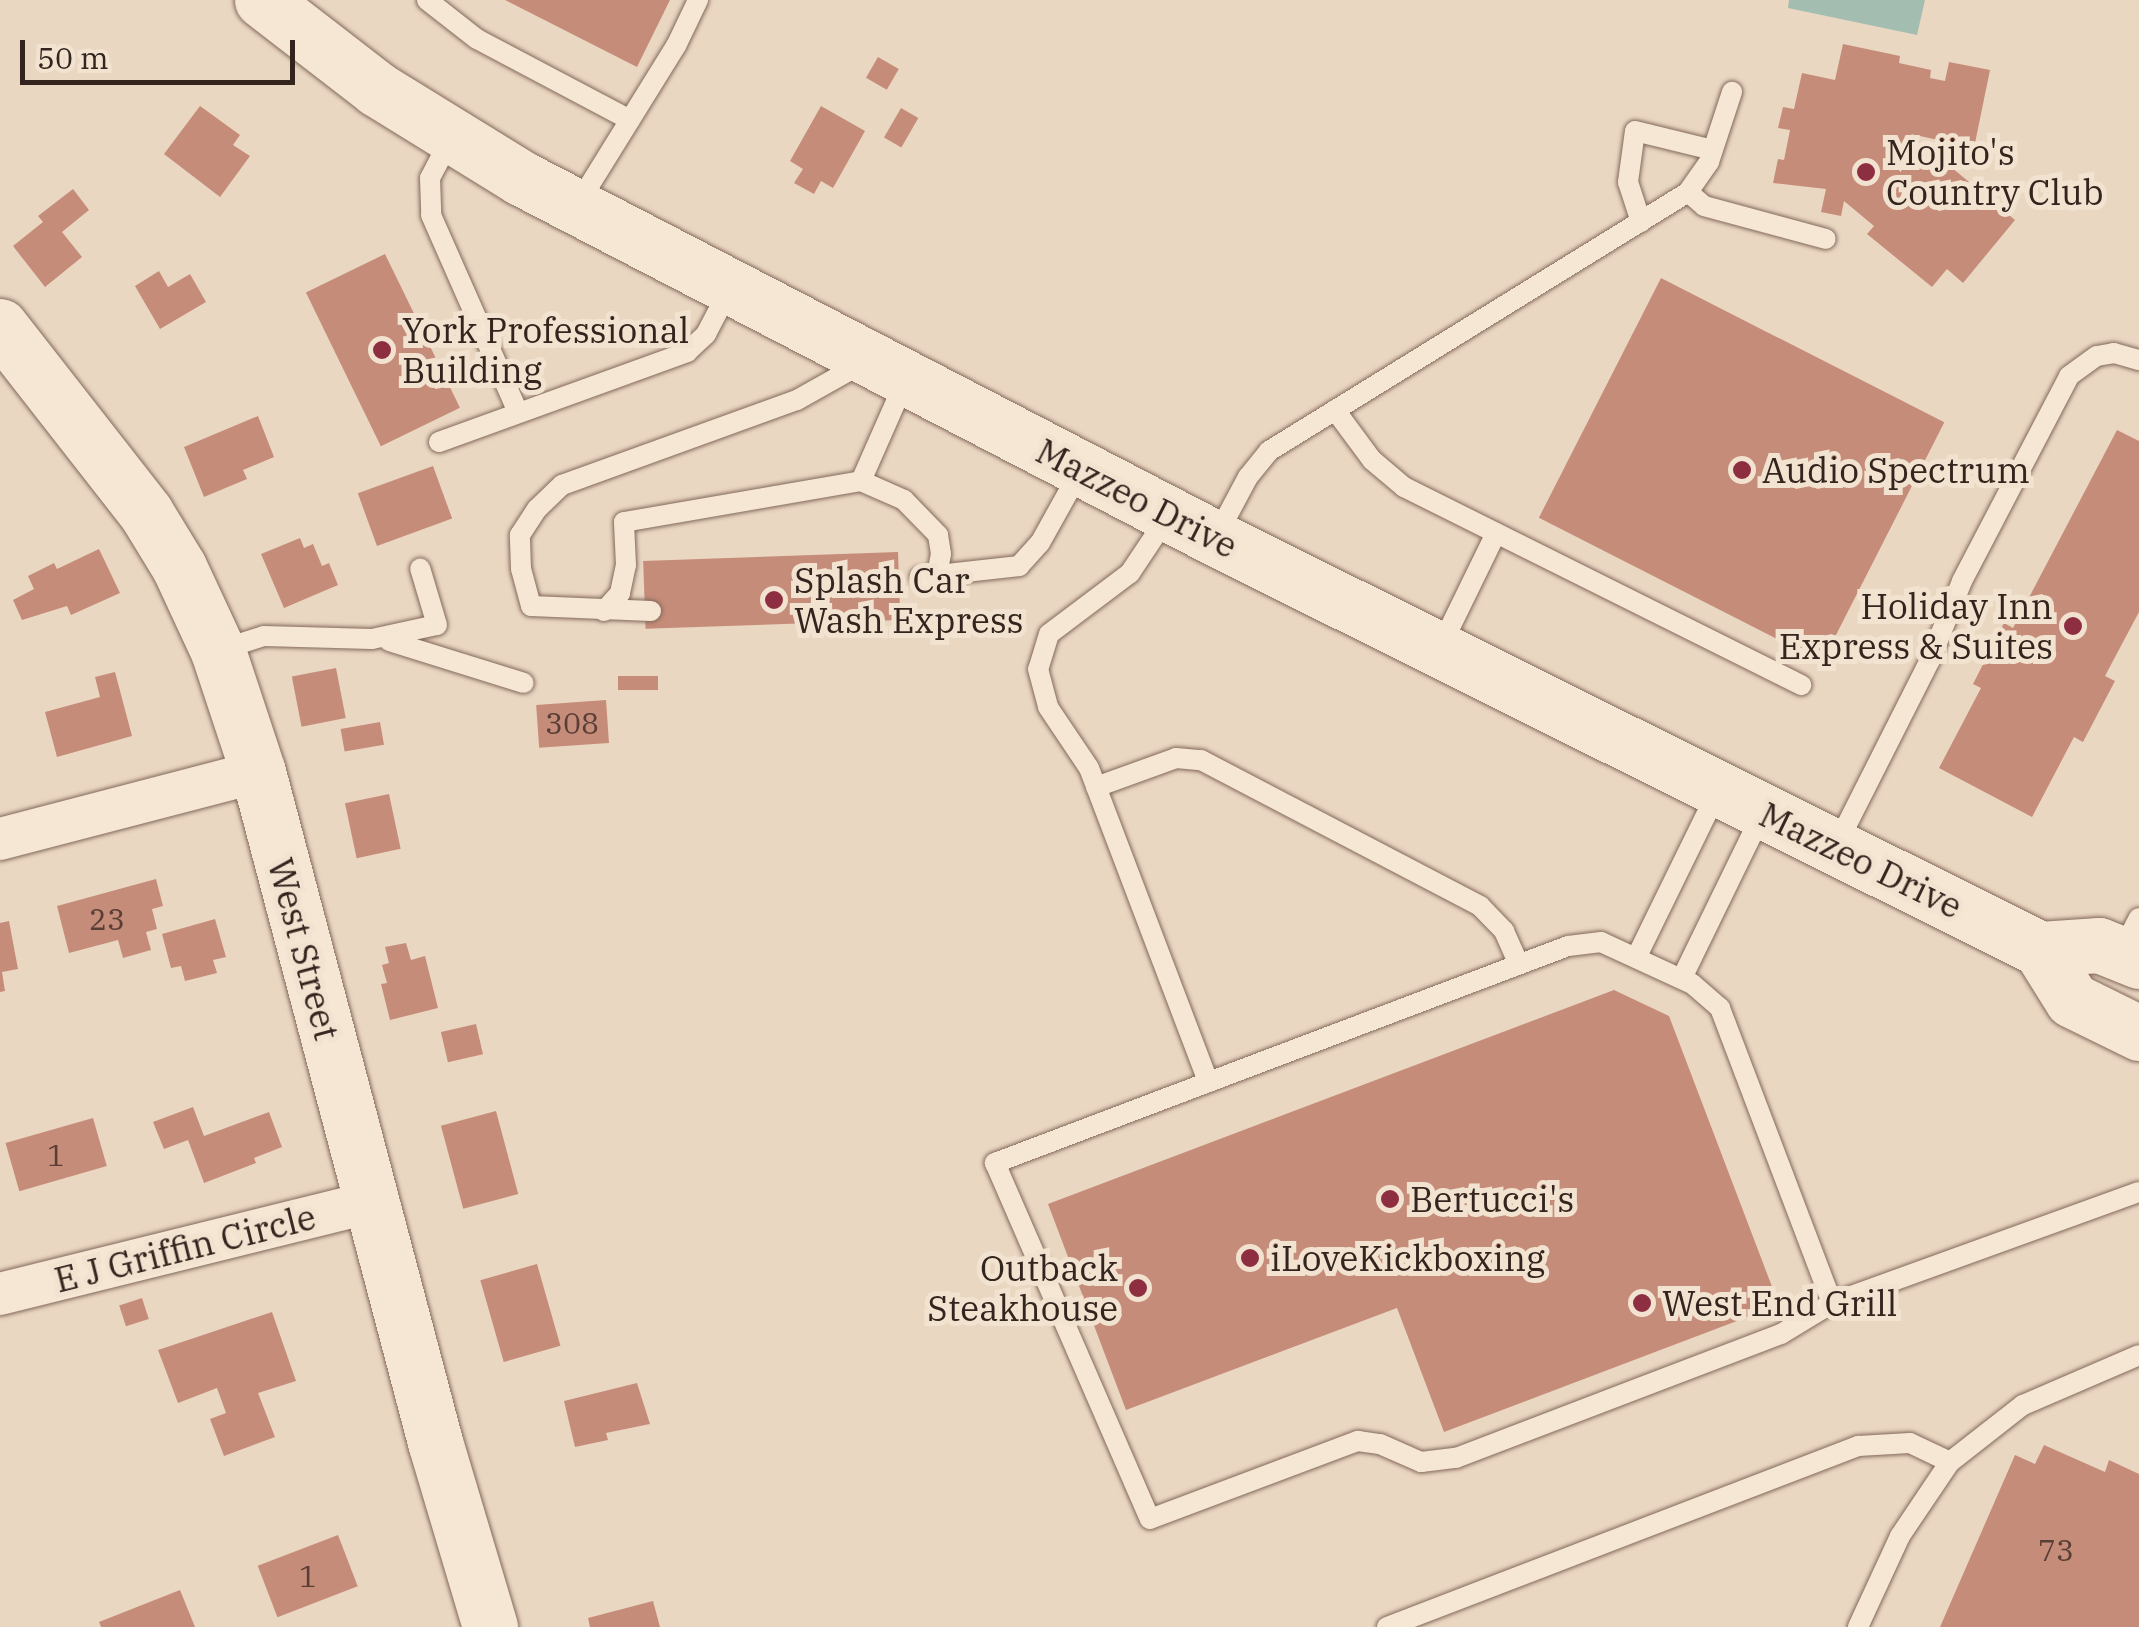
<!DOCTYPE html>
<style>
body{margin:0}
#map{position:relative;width:2139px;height:1627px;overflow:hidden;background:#ead7c2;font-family:"IBM Plex Serif",serif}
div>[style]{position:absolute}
.water>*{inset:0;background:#a4bdb1}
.building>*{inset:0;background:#c68c7a;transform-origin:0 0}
.roads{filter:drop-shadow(0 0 2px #83695b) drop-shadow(0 0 2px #83695b)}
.service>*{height:20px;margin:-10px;padding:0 10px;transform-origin:10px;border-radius:10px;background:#f6e6d4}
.minor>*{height:42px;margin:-21px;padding:0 21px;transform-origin:21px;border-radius:21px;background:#f6e6d4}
.secondary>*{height:55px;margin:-27.5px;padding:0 27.5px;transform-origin:27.5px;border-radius:27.5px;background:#f6e6d4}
.dots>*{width:28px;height:28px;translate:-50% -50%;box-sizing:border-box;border:5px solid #f2e3d1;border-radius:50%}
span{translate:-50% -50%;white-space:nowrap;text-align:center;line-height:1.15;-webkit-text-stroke:10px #f2e3d1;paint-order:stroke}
.number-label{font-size:30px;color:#583e35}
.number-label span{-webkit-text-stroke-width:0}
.poi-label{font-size:35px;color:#34241e}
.left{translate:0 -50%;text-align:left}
.right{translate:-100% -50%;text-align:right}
.street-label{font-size:35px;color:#34241e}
.scale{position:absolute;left:20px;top:40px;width:275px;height:45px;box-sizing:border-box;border:5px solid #34241e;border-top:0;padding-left:12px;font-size:30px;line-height:35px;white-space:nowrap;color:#34241e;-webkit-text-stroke:8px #f2e3d1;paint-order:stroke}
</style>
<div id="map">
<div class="water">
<div style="clip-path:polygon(1789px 0,1925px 0,1917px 35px,1788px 8px)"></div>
</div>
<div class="building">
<div style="clip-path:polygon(505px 0,670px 0,637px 67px)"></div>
<div style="clip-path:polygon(1843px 44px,1900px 56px,1899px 63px,1931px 70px,1930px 78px,1945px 81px,1949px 62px,1990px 70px,1974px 148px,1911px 134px,2015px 220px,1963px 283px,1947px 269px,1932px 287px,1867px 234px,1874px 226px,1844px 201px,1841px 216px,1821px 212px,1826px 189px,1773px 183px,1778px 159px,1784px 160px,1790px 130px,1778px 128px,1783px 107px,1794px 109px,1802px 73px,1835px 80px)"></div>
<div style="left:878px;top:57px;width:24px;height:24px;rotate:30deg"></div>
<div style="clip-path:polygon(200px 106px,240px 135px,233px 145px,250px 156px,220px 197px,164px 154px)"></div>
<div style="clip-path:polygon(821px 106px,865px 131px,833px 188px,821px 181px,814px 194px,794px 183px,803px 169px,790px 161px)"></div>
<div style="left:901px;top:108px;width:20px;height:34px;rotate:30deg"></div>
<div style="clip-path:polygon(73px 189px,89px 210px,62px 232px,82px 257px,45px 287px,13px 246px,43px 222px,38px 216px)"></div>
<div style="left:385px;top:254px;width:171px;height:88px;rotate:64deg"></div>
<div style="clip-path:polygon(159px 271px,168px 287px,190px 274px,206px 302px,160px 329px,135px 286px)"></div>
<div style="left:1661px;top:278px;width:318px;height:269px;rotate:27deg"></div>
<div style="clip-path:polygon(258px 416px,274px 457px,243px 470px,247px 479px,204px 497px,184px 447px)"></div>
<div style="clip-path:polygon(2117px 430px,2139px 441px,2139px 612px,2105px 676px,2115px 681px,2083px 742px,2074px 737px,2032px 817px,1939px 768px,1981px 688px,1973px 684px,2004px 623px,2013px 628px)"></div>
<div style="left:433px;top:466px;width:56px;height:80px;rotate:70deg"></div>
<div style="clip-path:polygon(300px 538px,304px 548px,313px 544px,322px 566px,329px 563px,338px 585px,284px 608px,261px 554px)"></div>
<div style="clip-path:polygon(99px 549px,120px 593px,71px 615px,67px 606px,22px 620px,13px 600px,34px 589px,28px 576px,54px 563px,57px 569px)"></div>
<div style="left:898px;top:552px;width:68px;height:255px;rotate:88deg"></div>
<div style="left:336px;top:668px;width:51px;height:45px;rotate:79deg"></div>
<div style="clip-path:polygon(115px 672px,132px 736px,57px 757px,45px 712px,100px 697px,95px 677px)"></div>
<div style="left:618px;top:676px;width:40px;height:14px"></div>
<div style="left:606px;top:700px;width:43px;height:70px;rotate:86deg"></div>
<div style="left:380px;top:722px;width:23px;height:40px;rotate:80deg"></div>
<div style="left:389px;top:794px;width:56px;height:45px;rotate:78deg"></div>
<div style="clip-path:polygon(156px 879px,163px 906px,152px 909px,157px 929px,146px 932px,151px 950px,123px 958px,118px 940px,69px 953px,57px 906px)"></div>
<div style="clip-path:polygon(215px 919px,226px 957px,213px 960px,217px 973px,185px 981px,181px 966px,171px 968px,162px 934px)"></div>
<div style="clip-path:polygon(9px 921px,18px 969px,2px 972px,5px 991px,0 992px,0 923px)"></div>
<div style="clip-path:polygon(406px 943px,411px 960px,425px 956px,438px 1008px,390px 1020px,381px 984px,387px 983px,382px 965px,389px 963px,385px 947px)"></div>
<div style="clip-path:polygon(1614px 990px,1669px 1016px,1779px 1305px,1444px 1432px,1397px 1308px,1126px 1410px,1048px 1204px)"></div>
<div style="left:476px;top:1024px;width:31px;height:36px;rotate:77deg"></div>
<div style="clip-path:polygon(193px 1107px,204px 1136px,269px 1112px,282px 1147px,254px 1158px,256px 1163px,204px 1183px,188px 1140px,164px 1149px,153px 1122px)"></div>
<div style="left:496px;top:1111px;width:86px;height:57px;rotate:75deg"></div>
<div style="left:93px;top:1118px;width:50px;height:91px;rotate:74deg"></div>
<div style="left:537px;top:1264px;width:85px;height:59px;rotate:74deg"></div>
<div style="left:142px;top:1298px;width:22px;height:24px;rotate:72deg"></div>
<div style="clip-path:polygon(272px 1312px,296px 1381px,258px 1393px,275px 1437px,224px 1456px,210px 1419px,226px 1413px,217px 1388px,178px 1403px,158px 1350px)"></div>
<div style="clip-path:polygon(637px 1383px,650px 1424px,606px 1433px,608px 1440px,575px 1447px,564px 1401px)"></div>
<div style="clip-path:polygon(2044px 1445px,2105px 1472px,2109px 1460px,2139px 1474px,2139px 1627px,1940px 1627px,2015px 1455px,2035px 1464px)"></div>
<div style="left:338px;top:1535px;width:55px;height:86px;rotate:69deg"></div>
<div style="clip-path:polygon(180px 1590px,195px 1627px,101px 1627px,99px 1622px)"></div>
<div style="clip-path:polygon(653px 1601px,660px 1627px,590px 1627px,588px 1618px)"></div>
</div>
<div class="roads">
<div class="service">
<div style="left:427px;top:0;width:63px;rotate:38deg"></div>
<div style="left:477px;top:39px;width:173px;rotate:27.9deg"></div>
<div style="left:451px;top:138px;width:45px;rotate:117.7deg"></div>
<div style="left:430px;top:178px;width:37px;rotate:88deg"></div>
<div style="left:431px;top:215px;width:213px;rotate:66.2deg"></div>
<div style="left:1688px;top:192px;width:21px;rotate:41deg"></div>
<div style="left:1704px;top:206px;width:126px;rotate:15.1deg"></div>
<div style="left:576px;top:207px;width:190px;rotate:-58.2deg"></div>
<div style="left:676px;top:46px;width:51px;rotate:-64.4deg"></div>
<div style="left:1641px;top:222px;width:42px;rotate:-108deg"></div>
<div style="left:1628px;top:182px;width:51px;rotate:-82.2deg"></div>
<div style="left:1635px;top:131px;width:80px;rotate:13.7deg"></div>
<div style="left:906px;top:379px;width:111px;rotate:113.8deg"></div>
<div style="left:861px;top:481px;width:47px;rotate:23.8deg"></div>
<div style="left:904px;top:500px;width:49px;rotate:45.8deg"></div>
<div style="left:938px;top:535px;width:19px;rotate:81deg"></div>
<div style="left:941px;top:554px;width:20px;rotate:101deg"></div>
<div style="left:1335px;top:410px;width:62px;rotate:53.5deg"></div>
<div style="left:1372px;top:460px;width:42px;rotate:40.2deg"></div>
<div style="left:1404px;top:487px;width:444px;rotate:26.5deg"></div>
<div style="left:439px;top:442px;width:264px;rotate:-19.9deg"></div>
<div style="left:687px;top:352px;width:26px;rotate:-43deg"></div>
<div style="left:706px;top:334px;width:52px;rotate:-62.4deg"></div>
<div style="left:1168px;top:516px;width:69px;rotate:123.7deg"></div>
<div style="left:1130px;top:573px;width:101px;rotate:143deg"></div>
<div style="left:1049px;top:634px;width:37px;rotate:107deg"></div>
<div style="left:1038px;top:669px;width:39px;rotate:75deg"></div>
<div style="left:1048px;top:707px;width:73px;rotate:56.1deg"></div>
<div style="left:1089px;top:768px;width:336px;rotate:69.2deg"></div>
<div style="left:1217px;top:535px;width:66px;rotate:-61.9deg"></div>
<div style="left:1248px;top:477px;width:33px;rotate:-51deg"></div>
<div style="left:1269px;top:451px;width:493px;rotate:-31.7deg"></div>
<div style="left:1688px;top:192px;width:37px;rotate:-55deg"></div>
<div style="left:1709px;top:162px;width:74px;rotate:-71.8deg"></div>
<div style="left:920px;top:577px;width:100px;rotate:-6.3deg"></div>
<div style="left:1019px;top:566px;width:31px;rotate:-48deg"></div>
<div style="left:1040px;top:543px;width:82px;rotate:-60.9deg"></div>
<div style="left:604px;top:611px;width:24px;rotate:-48deg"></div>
<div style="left:620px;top:593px;width:29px;rotate:-78deg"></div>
<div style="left:626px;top:565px;width:43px;rotate:-92.7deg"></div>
<div style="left:624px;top:522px;width:241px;rotate:-9.8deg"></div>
<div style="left:651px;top:611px;width:120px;rotate:-177.6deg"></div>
<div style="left:531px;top:606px;width:38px;rotate:-105deg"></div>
<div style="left:521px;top:569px;width:34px;rotate:-92deg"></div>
<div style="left:520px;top:535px;width:31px;rotate:-57deg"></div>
<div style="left:537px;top:509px;width:35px;rotate:-44deg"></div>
<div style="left:562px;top:485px;width:250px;rotate:-19.9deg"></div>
<div style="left:797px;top:400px;width:76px;rotate:-29.3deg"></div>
<div style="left:389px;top:641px;width:141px;rotate:17.3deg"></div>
<div style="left:1440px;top:648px;width:128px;rotate:-64deg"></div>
<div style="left:220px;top:650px;width:46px;rotate:-17.7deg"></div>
<div style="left:264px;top:636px;width:108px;rotate:1.6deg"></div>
<div style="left:372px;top:639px;width:66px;rotate:-12.2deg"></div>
<div style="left:437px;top:625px;width:59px;rotate:-106.6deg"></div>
<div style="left:1096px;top:787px;width:85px;rotate:-19.9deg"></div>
<div style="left:1176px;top:758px;width:25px;rotate:5deg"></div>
<div style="left:1201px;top:760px;width:315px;rotate:27.6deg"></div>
<div style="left:1480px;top:906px;width:35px;rotate:46deg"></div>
<div style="left:1504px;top:931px;width:36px;rotate:66deg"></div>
<div style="left:1836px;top:846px;width:208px;rotate:-63.2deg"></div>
<div style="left:1930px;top:660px;width:85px;rotate:-67.9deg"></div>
<div style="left:1962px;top:581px;width:231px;rotate:-62.4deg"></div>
<div style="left:2069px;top:376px;width:34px;rotate:-36deg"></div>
<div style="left:2097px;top:356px;width:17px;rotate:-10deg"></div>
<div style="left:2114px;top:353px;width:26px;rotate:16deg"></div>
<div style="left:2122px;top:951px;width:37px;rotate:-63deg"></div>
<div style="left:1637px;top:956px;width:184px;rotate:-63.9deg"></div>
<div style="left:1682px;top:978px;width:182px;rotate:-64deg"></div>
<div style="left:1832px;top:1303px;width:316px;rotate:-110.8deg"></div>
<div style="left:1720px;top:1008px;width:37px;rotate:-139deg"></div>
<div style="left:1692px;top:984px;width:100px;rotate:-155.2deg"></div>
<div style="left:1601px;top:942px;width:33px;rotate:173deg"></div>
<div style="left:1568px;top:946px;width:613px;rotate:159.26deg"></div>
<div style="left:995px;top:1163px;width:388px;rotate:66.5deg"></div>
<div style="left:1150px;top:1519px;width:222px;rotate:-20.6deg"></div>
<div style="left:1358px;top:1441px;width:22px;rotate:8deg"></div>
<div style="left:1380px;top:1444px;width:45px;rotate:23.7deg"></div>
<div style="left:1421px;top:1462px;width:35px;rotate:-7deg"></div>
<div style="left:1456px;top:1458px;width:348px;rotate:-20.9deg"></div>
<div style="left:1781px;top:1334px;width:60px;rotate:-31.3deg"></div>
<div style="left:1832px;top:1303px;width:326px;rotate:-19.9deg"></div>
<div style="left:1387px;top:1627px;width:505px;rotate:-21.02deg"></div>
<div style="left:1858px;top:1446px;width:52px;rotate:-3.3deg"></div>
<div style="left:1910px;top:1443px;width:44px;rotate:25.4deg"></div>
<div style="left:1858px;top:1627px;width:100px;rotate:-65.2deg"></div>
<div style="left:1900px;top:1536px;width:89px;rotate:-56deg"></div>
<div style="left:1950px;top:1462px;width:93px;rotate:-38deg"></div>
<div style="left:2023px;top:1405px;width:126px;rotate:-23.3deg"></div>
</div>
<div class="minor">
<div style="left:0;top:839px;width:267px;rotate:-14.6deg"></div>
<div style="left:0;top:1294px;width:382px;rotate:-13.9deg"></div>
</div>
<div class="secondary">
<div style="left:262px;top:0;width:145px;rotate:37.7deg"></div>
<div style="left:377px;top:89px;width:169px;rotate:31.7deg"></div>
<div style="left:521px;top:178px;width:782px;rotate:27.42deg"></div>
<div style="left:1215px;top:538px;width:922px;rotate:26.48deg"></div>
<div style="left:2040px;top:949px;width:59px;rotate:-3.9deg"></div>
<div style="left:2099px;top:945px;width:43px;rotate:21.8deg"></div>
<div style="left:0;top:326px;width:237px;rotate:52deg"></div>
<div style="left:146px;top:513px;width:63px;rotate:58.6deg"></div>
<div style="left:179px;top:567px;width:93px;rotate:65.1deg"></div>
<div style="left:218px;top:651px;width:127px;rotate:71.7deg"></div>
<div style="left:258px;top:772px;width:693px;rotate:75.2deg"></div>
<div style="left:435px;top:1442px;width:193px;rotate:73.4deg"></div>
<div style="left:2040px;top:949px;width:60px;rotate:57.9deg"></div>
<div style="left:2072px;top:1000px;width:75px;rotate:26.2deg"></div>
</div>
</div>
<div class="dots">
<div style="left:1866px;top:172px;background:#8e2f41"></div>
<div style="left:382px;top:350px;background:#8e2f41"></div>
<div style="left:1742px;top:470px;background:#8e2f41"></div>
<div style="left:774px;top:600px;background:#8e2f41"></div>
<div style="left:2073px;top:626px;background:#8e2f41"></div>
<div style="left:1390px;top:1199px;background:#8e2f41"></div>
<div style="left:1250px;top:1258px;background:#8e2f41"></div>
<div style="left:1138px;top:1288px;background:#8e2f41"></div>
<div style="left:1642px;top:1303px;background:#8e2f41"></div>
</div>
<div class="number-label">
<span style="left:572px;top:723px">308</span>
<span style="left:107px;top:919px">23</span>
<span style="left:56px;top:1155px">1</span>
<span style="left:2056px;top:1550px">73</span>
<span style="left:308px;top:1576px">1</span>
</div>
<div class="poi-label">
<span class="left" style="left:1886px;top:172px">Mojito's<br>Country Club</span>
<span class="left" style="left:402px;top:350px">York Professional<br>Building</span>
<span class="left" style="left:1762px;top:470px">Audio Spectrum</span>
<span class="left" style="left:794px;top:600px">Splash Car<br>Wash Express</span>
<span class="right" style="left:2053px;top:626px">Holiday Inn<br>Express &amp; Suites</span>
<span class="left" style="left:1410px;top:1199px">Bertucci's</span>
<span class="left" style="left:1270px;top:1258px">iLoveKickboxing</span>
<span class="right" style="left:1118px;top:1288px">Outback<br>Steakhouse</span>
<span class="left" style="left:1662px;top:1303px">West End Grill</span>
</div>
<div class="street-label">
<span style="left:1137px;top:498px;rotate:27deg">Mazzeo Drive</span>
<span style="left:1861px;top:860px;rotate:26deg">Mazzeo Drive</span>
<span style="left:304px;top:949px;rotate:75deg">West Street</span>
<span style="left:185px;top:1248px;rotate:-14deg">E J Griffin Circle</span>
</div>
<div class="scale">50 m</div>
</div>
